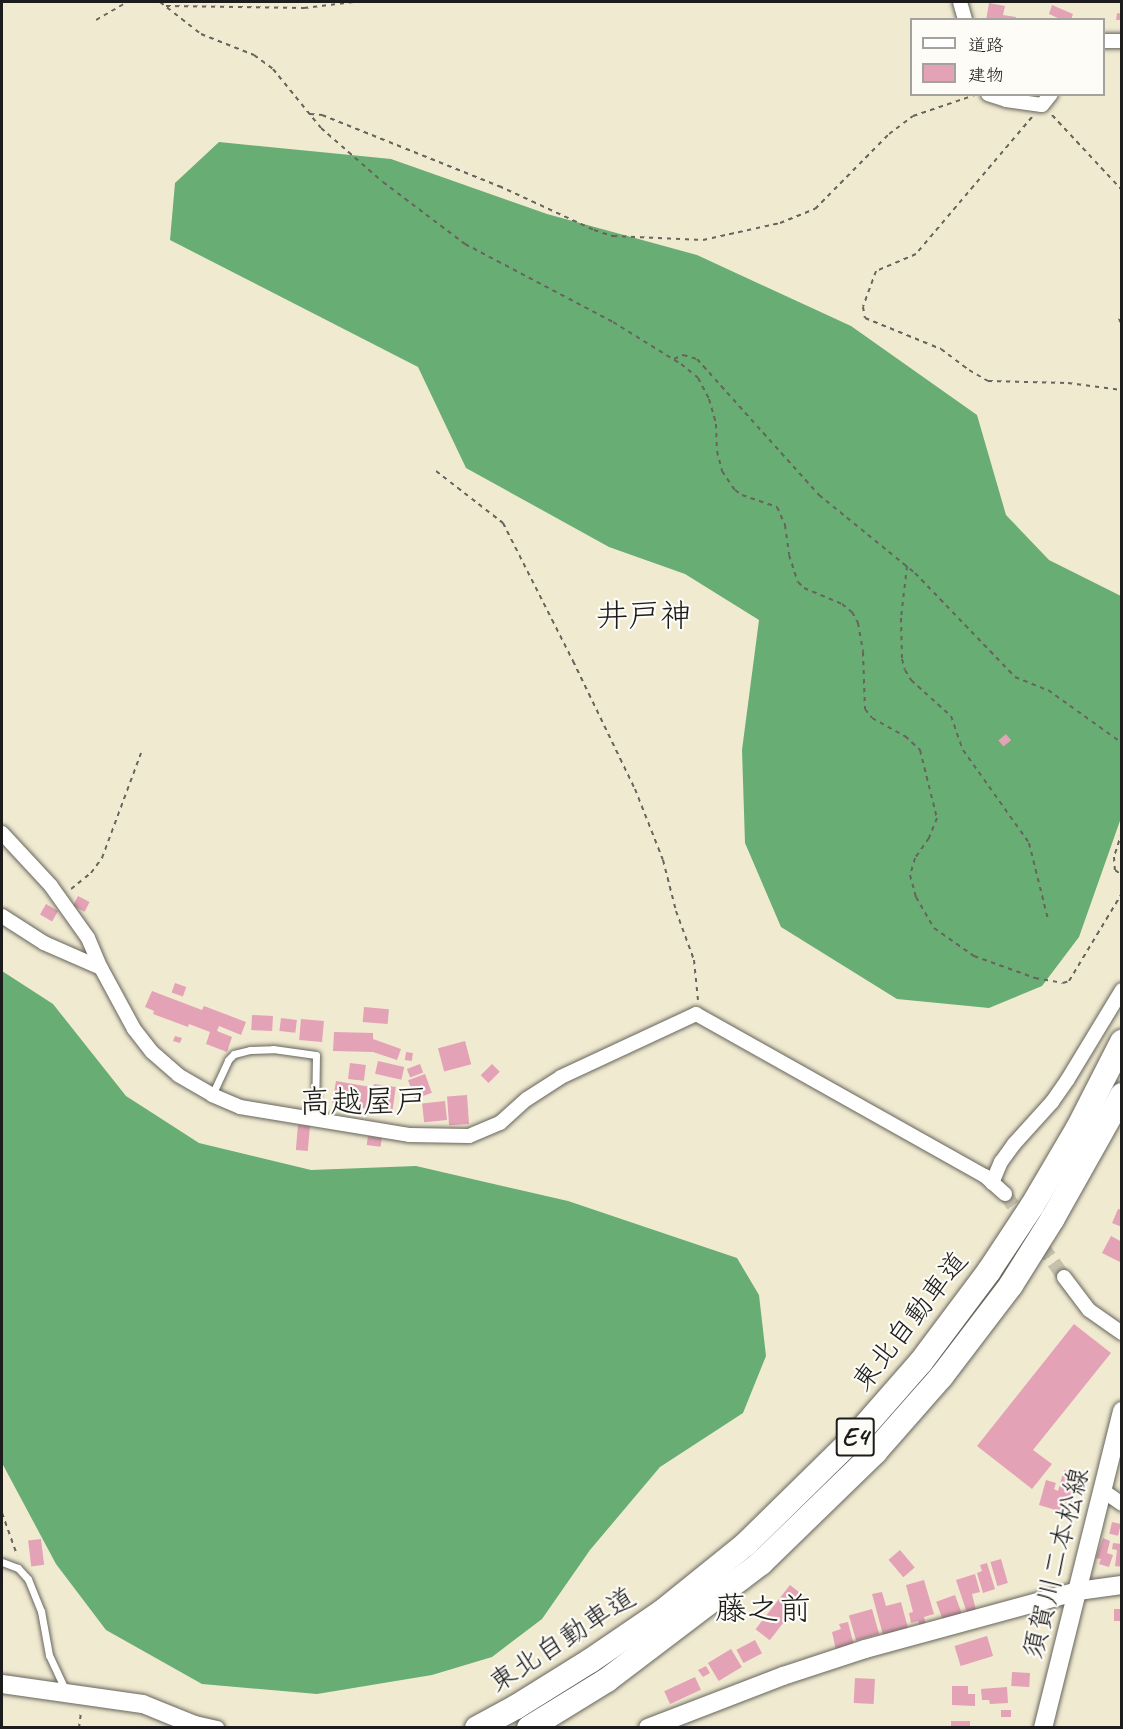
<!DOCTYPE html>
<meta charset="utf-8">
<style>
body{margin:0}
#map{position:relative;width:1123px;height:1729px;overflow:hidden;background:#f0ead1;font-family:Caveat,"Klee One",sans-serif}
div>[style]{position:absolute}
.forest>*{inset:0;background:#68ad73}
.building>*{inset:0;background:#e4a2b6;transform-origin:0 0}
.street-tunnel>*{height:14px;margin-top:-7px;transform-origin:0;background:repeating-linear-gradient(90deg,#c6c1ad 0 14px,transparent 0 21px)}
.path>*{height:2px;margin-top:-1px;transform-origin:0;background:repeating-linear-gradient(90deg,#66645b 0 4.5px,transparent 0 9px)}
.roads{filter:drop-shadow(0 0 2px #66645b) drop-shadow(0 0 2px #66645b)}
.lane>*{height:7px;margin:-3.5px;padding:0 3.5px;transform-origin:3.5px;border-radius:3.5px;background:#fff}
.street>*{height:14px;margin:-7px;padding:0 7px;transform-origin:7px;border-radius:7px;background:#fff}
.secondary>*{height:18px;margin:-9px;padding:0 9px;transform-origin:9px;border-radius:9px;background:#fff}
.highway>*{height:24px;margin:-12px;padding:0 12px;transform-origin:12px;border-radius:12px;background:#fff}
span{translate:-50% -50%;white-space:nowrap;text-align:center;line-height:1.15;-webkit-text-stroke:4.5px #fdfcf7;paint-order:stroke}
.shield-label span{padding:2px 4px;background:#fdfcf7;border:2px solid;border-radius:4px;-webkit-text-stroke-width:0}
.shield-label{font-size:27px;color:#1c1c1c;font-weight:700}
.street-label{font-size:28px;color:#1c1c1c}
.quarter-label{font-size:32px;color:#1c1c1c}
.frame{position:absolute;inset:0;border:3px solid #1c1c1c;pointer-events:none}
.legend{position:absolute;left:910px;top:18px;width:195px;height:78px;box-sizing:border-box;background:#fdfcf7;border:2px solid #a3a29f;margin:0;padding:8px 10px;list-style:none;font-size:18px;color:#1c1c1c}
.legend li{display:flex;align-items:center;gap:12px;height:30px}
.legend b{width:30px;border:2px solid #a3a29f}
</style>
<div id="map">
<div class="forest">
<div style="clip-path:polygon(219px 142px,391px 159px,547px 214px,697px 255px,851px 326px,977px 415px,1006px 515px,1049px 560px,1121px 596px,1121px 818px,1079px 937px,1042px 986px,989px 1008px,897px 999px,781px 927px,745px 843px,742px 750px,759px 620px,685px 574px,609px 547px,466px 468px,418px 367px,170px 240px,175px 183px)"></div>
<div style="clip-path:polygon(2px 971px,53px 1004px,126px 1096px,199px 1143px,311px 1170px,416px 1166px,568px 1201px,737px 1258px,759px 1295px,766px 1356px,743px 1413px,660px 1467px,590px 1550px,542px 1619px,492px 1657px,432px 1675px,317px 1694px,202px 1684px,106px 1630px,56px 1564px,2px 1463px)"></div>
</div>
<div class="building">
<div style="clip-path:polygon(989px 3px,1005px 6px,1003px 15px,1016px 17px,1015px 20px,986px 20px)"></div>
<div style="clip-path:polygon(1052px 5px,1073px 14px,1071px 20px,1062px 20px,1049px 14px)"></div>
<div style="clip-path:polygon(1117px 13px,1122px 14px,1122px 20px,1116px 20px)"></div>
<div style="left:1006px;top:734px;width:8px;height:10px;rotate:50deg"></div>
<div style="left:78px;top:896px;width:13px;height:11px;rotate:27deg"></div>
<div style="left:46px;top:904px;width:14px;height:12px;rotate:30deg"></div>
<div style="left:175px;top:983px;width:12px;height:10px;rotate:20deg"></div>
<div style="clip-path:polygon(152px 991px,202px 1010px,204px 1006px,246px 1022px,241px 1035px,219px 1026px,217px 1031px,232px 1037px,227px 1052px,206px 1044px,210px 1032px,189px 1024px,188px 1027px,153px 1014px,154px 1011px,145px 1007px)"></div>
<div style="left:364px;top:1007px;width:25px;height:15px;rotate:5deg"></div>
<div style="left:252px;top:1015px;width:21px;height:15px;rotate:3deg"></div>
<div style="left:281px;top:1018px;width:16px;height:13px;rotate:7deg"></div>
<div style="left:301px;top:1019px;width:23px;height:21px;rotate:5deg"></div>
<div style="clip-path:polygon(334px 1032px,373px 1033px,373px 1039px,401px 1049px,397px 1060px,373px 1052px,333px 1051px)"></div>
<div style="clip-path:polygon(175px 1036px,182px 1038px,180px 1043px,173px 1041px)"></div>
<div style="left:465px;top:1041px;width:24px;height:28px;rotate:75deg"></div>
<div style="left:406px;top:1052px;width:7px;height:8px;rotate:8deg"></div>
<div style="left:378px;top:1061px;width:27px;height:13px;rotate:13deg"></div>
<div style="left:350px;top:1063px;width:16px;height:16px;rotate:7deg"></div>
<div style="left:420px;top:1064px;width:9px;height:14px;rotate:69deg"></div>
<div style="left:492px;top:1064px;width:11px;height:16px;rotate:45deg"></div>
<div style="left:425px;top:1074px;width:20px;height:18px;rotate:70deg"></div>
<div style="left:336px;top:1081px;width:35px;height:22px;rotate:10deg"></div>
<div style="left:374px;top:1084px;width:22px;height:25px;rotate:8deg"></div>
<div style="left:467px;top:1095px;width:29px;height:20px;rotate:86deg"></div>
<div style="left:445px;top:1101px;width:19px;height:23px;rotate:84deg"></div>
<div style="left:298px;top:1125px;width:12px;height:25px;rotate:5deg"></div>
<div style="left:368px;top:1136px;width:14px;height:9px;rotate:8deg"></div>
<div style="clip-path:polygon(1118px 1209px,1122px 1210px,1122px 1227px,1112px 1223px)"></div>
<div style="clip-path:polygon(1111px 1236px,1122px 1242px,1122px 1263px,1102px 1253px)"></div>
<div style="clip-path:polygon(1074px 1324px,1111px 1353px,1033px 1450px,1052px 1464px,1032px 1489px,977px 1446px)"></div>
<div style="clip-path:polygon(1064px 1470px,1080px 1475px,1069px 1514px,1039px 1505px,1046px 1480px,1056px 1483px,1054px 1489px,1058px 1491px)"></div>
<div style="left:1112px;top:1522px;width:9px;height:12px;rotate:13deg"></div>
<div style="clip-path:polygon(1103px 1538px,1110px 1541px,1107px 1553px,1113px 1555px,1109px 1567px,1099px 1564px,1101px 1559px,1096px 1558px)"></div>
<div style="left:41px;top:1539px;width:26px;height:13px;rotate:83deg"></div>
<div style="clip-path:polygon(1113px 1543px,1122px 1544px,1122px 1567px,1115px 1566px,1117px 1550px,1112px 1549px)"></div>
<div style="left:900px;top:1550px;width:23px;height:15px;rotate:50deg"></div>
<div style="left:1001px;top:1559px;width:25px;height:11px;rotate:74deg"></div>
<div style="clip-path:polygon(987px 1563px,995px 1589px,983px 1593px,977px 1573px,982px 1571px,980px 1565px)"></div>
<div style="clip-path:polygon(975px 1574px,980px 1592px,972px 1594px,976px 1610px,967px 1613px,956px 1580px)"></div>
<div style="clip-path:polygon(924px 1580px,934px 1614px,924px 1617px,926px 1625px,920px 1627px,918px 1621px,911px 1623px,909px 1613px,913px 1612px,906px 1585px)"></div>
<div style="left:790px;top:1585px;width:18px;height:56px;rotate:38deg"></div>
<div style="clip-path:polygon(882px 1592px,886px 1606px,901px 1602px,908px 1628px,883px 1635px,872px 1594px)"></div>
<div style="left:955px;top:1595px;width:20px;height:20px;rotate:70deg"></div>
<div style="left:872px;top:1609px;width:26px;height:24px;rotate:74deg"></div>
<div style="left:1114px;top:1609px;width:8px;height:12px"></div>
<div style="clip-path:polygon(848px 1622px,854px 1646px,836px 1650px,832px 1632px,841px 1629px,839px 1624px)"></div>
<div style="left:987px;top:1636px;width:21px;height:34px;rotate:73deg"></div>
<div style="left:755px;top:1640px;width:15px;height:21px;rotate:62deg"></div>
<div style="left:731px;top:1649px;width:21px;height:27px;rotate:59deg"></div>
<div style="clip-path:polygon(706px 1666px,710px 1673px,703px 1677px,698px 1670px)"></div>
<div style="left:1012px;top:1672px;width:18px;height:14px;rotate:3deg"></div>
<div style="left:695px;top:1677px;width:14px;height:34px;rotate:65deg"></div>
<div style="left:855px;top:1678px;width:20px;height:25px;rotate:3deg"></div>
<div style="clip-path:polygon(952px 1686px,968px 1686px,968px 1694px,975px 1694px,975px 1706px,952px 1705px)"></div>
<div style="clip-path:polygon(1007px 1687px,1008px 1703px,990px 1704px,989px 1700px,982px 1700px,981px 1689px)"></div>
<div style="left:1011px;top:1710px;width:7px;height:10px;rotate:90deg"></div>
<div style="left:951px;top:1721px;width:19px;height:7px"></div>
</div>
<div class="street-tunnel">
<div style="left:1005px;top:1194px;width:102px;rotate:54.6deg"></div>
</div>
<div class="path">
<div style="left:160px;top:2px;width:52px;rotate:38deg"></div>
<div style="left:201px;top:34px;width:57px;rotate:21.6deg"></div>
<div style="left:254px;top:55px;width:24px;rotate:36deg"></div>
<div style="left:273px;top:69px;width:76px;rotate:50.9deg"></div>
<div style="left:321px;top:128px;width:82px;rotate:41.1deg"></div>
<div style="left:383px;top:182px;width:103px;rotate:37.1deg"></div>
<div style="left:465px;top:244px;width:167px;rotate:27.8deg"></div>
<div style="left:613px;top:322px;width:80px;rotate:31.7deg"></div>
<div style="left:681px;top:364px;width:22px;rotate:39deg"></div>
<div style="left:698px;top:378px;width:24px;rotate:62deg"></div>
<div style="left:709px;top:399px;width:26px;rotate:74deg"></div>
<div style="left:716px;top:424px;width:27px;rotate:88deg"></div>
<div style="left:717px;top:451px;width:21px;rotate:76deg"></div>
<div style="left:722px;top:471px;width:23px;rotate:56deg"></div>
<div style="left:735px;top:490px;width:9px;rotate:36deg"></div>
<div style="left:742px;top:495px;width:37px;rotate:19deg"></div>
<div style="left:777px;top:507px;width:20px;rotate:66deg"></div>
<div style="left:785px;top:525px;width:30px;rotate:82deg"></div>
<div style="left:789px;top:555px;width:28px;rotate:72deg"></div>
<div style="left:798px;top:582px;width:8px;rotate:45deg"></div>
<div style="left:804px;top:588px;width:41px;rotate:22.8deg"></div>
<div style="left:842px;top:604px;width:13px;rotate:39deg"></div>
<div style="left:852px;top:612px;width:13px;rotate:61deg"></div>
<div style="left:858px;top:623px;width:29px;rotate:80deg"></div>
<div style="left:863px;top:652px;width:57px;rotate:88deg"></div>
<div style="left:865px;top:709px;width:11px;rotate:52deg"></div>
<div style="left:872px;top:718px;width:38px;rotate:29deg"></div>
<div style="left:905px;top:736px;width:21px;rotate:43deg"></div>
<div style="left:920px;top:750px;width:70px;rotate:76deg"></div>
<div style="left:937px;top:818px;width:22px;rotate:112deg"></div>
<div style="left:929px;top:838px;width:24px;rotate:125deg"></div>
<div style="left:915px;top:858px;width:18px;rotate:106deg"></div>
<div style="left:910px;top:875px;width:23px;rotate:75deg"></div>
<div style="left:916px;top:897px;width:36px;rotate:60deg"></div>
<div style="left:934px;top:928px;width:49px;rotate:35deg"></div>
<div style="left:974px;top:956px;width:65px;rotate:19.8deg"></div>
<div style="left:1035px;top:978px;width:28px;rotate:10deg"></div>
<div style="left:1063px;top:983px;width:6px;rotate:-18deg"></div>
<div style="left:1069px;top:981px;width:103px;rotate:-58.9deg"></div>
<div style="left:166px;top:6px;width:138px;rotate:0.8deg"></div>
<div style="left:304px;top:8px;width:50px;rotate:-6.8deg"></div>
<div style="left:96px;top:20px;width:36px;rotate:-30deg"></div>
<div style="left:310px;top:114px;width:12px;rotate:5deg"></div>
<div style="left:322px;top:115px;width:191px;rotate:21.9deg"></div>
<div style="left:499px;top:186px;width:105px;rotate:24.9deg"></div>
<div style="left:594px;top:230px;width:20px;rotate:18deg"></div>
<div style="left:613px;top:236px;width:90px;rotate:2.5deg"></div>
<div style="left:703px;top:240px;width:79px;rotate:-12.4deg"></div>
<div style="left:780px;top:223px;width:38px;rotate:-22deg"></div>
<div style="left:815px;top:209px;width:105px;rotate:-45.4deg"></div>
<div style="left:889px;top:134px;width:30px;rotate:-37deg"></div>
<div style="left:913px;top:116px;width:65px;rotate:-18.7deg"></div>
<div style="left:1052px;top:115px;width:103px;rotate:47deg"></div>
<div style="left:1032px;top:117px;width:180px;rotate:130.3deg"></div>
<div style="left:916px;top:254px;width:43px;rotate:157deg"></div>
<div style="left:876px;top:271px;width:38px;rotate:110deg"></div>
<div style="left:863px;top:307px;width:11px;rotate:80deg"></div>
<div style="left:865px;top:318px;width:82px;rotate:22.2deg"></div>
<div style="left:941px;top:349px;width:35px;rotate:37deg"></div>
<div style="left:969px;top:370px;width:22px;rotate:30deg"></div>
<div style="left:988px;top:381px;width:80px;rotate:1.4deg"></div>
<div style="left:1068px;top:383px;width:54px;rotate:7.4deg"></div>
<div style="left:1122px;top:310px;width:11px;rotate:105deg"></div>
<div style="left:1119px;top:321px;width:3px;rotate:18deg"></div>
<div style="left:674px;top:359px;width:10px;rotate:-24deg"></div>
<div style="left:683px;top:355px;width:15px;rotate:16deg"></div>
<div style="left:697px;top:359px;width:183px;rotate:48.1deg"></div>
<div style="left:819px;top:495px;width:124px;rotate:39.1deg"></div>
<div style="left:915px;top:573px;width:144px;rotate:46.1deg"></div>
<div style="left:1015px;top:677px;width:35px;rotate:22deg"></div>
<div style="left:1048px;top:690px;width:91px;rotate:35.6deg"></div>
<div style="left:436px;top:471px;width:85px;rotate:37.8deg"></div>
<div style="left:503px;top:523px;width:155px;rotate:63.1deg"></div>
<div style="left:573px;top:661px;width:142px;rotate:64.2deg"></div>
<div style="left:635px;top:789px;width:76px;rotate:68.5deg"></div>
<div style="left:663px;top:860px;width:53px;rotate:75.7deg"></div>
<div style="left:676px;top:911px;width:52px;rotate:69.8deg"></div>
<div style="left:694px;top:960px;width:40px;rotate:84.3deg"></div>
<div style="left:907px;top:566px;width:52px;rotate:96.6deg"></div>
<div style="left:901px;top:618px;width:41px;rotate:88.6deg"></div>
<div style="left:902px;top:659px;width:11px;rotate:75deg"></div>
<div style="left:905px;top:670px;width:12px;rotate:59deg"></div>
<div style="left:911px;top:680px;width:54px;rotate:42deg"></div>
<div style="left:951px;top:716px;width:36px;rotate:71deg"></div>
<div style="left:963px;top:750px;width:114px;rotate:54.6deg"></div>
<div style="left:1029px;top:843px;width:78px;rotate:76deg"></div>
<div style="left:1122px;top:832px;width:26px;rotate:108deg"></div>
<div style="left:1114px;top:857px;width:13px;rotate:86deg"></div>
<div style="left:1115px;top:870px;width:9px;rotate:36deg"></div>
<div style="left:71px;top:889px;width:26px;rotate:-39deg"></div>
<div style="left:91px;top:873px;width:19px;rotate:-54deg"></div>
<div style="left:102px;top:858px;width:112px;rotate:-69.6deg"></div>
<div style="left:2px;top:1513px;width:45px;rotate:70.3deg"></div>
<div style="left:79px;top:1728px;width:16px;rotate:-83deg"></div>
</div>
<div class="roads">
<div class="lane">
<div style="left:212px;top:1095px;width:38px;rotate:-65deg"></div>
<div style="left:228px;top:1060px;width:8px;rotate:-45deg"></div>
<div style="left:234px;top:1054px;width:16px;rotate:-14deg"></div>
<div style="left:250px;top:1050px;width:23px;rotate:-2deg"></div>
<div style="left:273px;top:1049px;width:43px;rotate:7.9deg"></div>
<div style="left:316px;top:1055px;width:64px;rotate:90.9deg"></div>
<div style="left:2px;top:1562px;width:17px;rotate:21deg"></div>
<div style="left:18px;top:1568px;width:15px;rotate:48deg"></div>
<div style="left:28px;top:1579px;width:35px;rotate:68deg"></div>
<div style="left:41px;top:1611px;width:45px;rotate:79.7deg"></div>
<div style="left:49px;top:1655px;width:40px;rotate:65deg"></div>
</div>
<div class="street">
<div style="left:960px;top:2px;width:19px;rotate:74deg"></div>
<div style="left:1104px;top:41px;width:18px"></div>
<div style="left:988px;top:94px;width:19px;rotate:18deg"></div>
<div style="left:1006px;top:100px;width:36px;rotate:8deg"></div>
<div style="left:1042px;top:105px;width:14px;rotate:-51deg"></div>
<div style="left:2px;top:833px;width:72px;rotate:47.2deg"></div>
<div style="left:51px;top:886px;width:64px;rotate:54.6deg"></div>
<div style="left:88px;top:938px;width:33px;rotate:67deg"></div>
<div style="left:2px;top:916px;width:50px;rotate:32.7deg"></div>
<div style="left:44px;top:943px;width:62px;rotate:23.7deg"></div>
<div style="left:101px;top:968px;width:69px;rotate:61.6deg"></div>
<div style="left:134px;top:1029px;width:29px;rotate:52deg"></div>
<div style="left:152px;top:1052px;width:35px;rotate:41deg"></div>
<div style="left:178px;top:1075px;width:39px;rotate:30deg"></div>
<div style="left:212px;top:1095px;width:30px;rotate:23deg"></div>
<div style="left:240px;top:1107px;width:171px;rotate:9.4deg"></div>
<div style="left:409px;top:1135px;width:60px;rotate:1deg"></div>
<div style="left:469px;top:1136px;width:34px;rotate:-23deg"></div>
<div style="left:500px;top:1123px;width:36px;rotate:-42deg"></div>
<div style="left:527px;top:1099px;width:40px;rotate:-32.9deg"></div>
<div style="left:561px;top:1077px;width:149px;rotate:-25deg"></div>
<div style="left:696px;top:1014px;width:331px;rotate:29.3deg"></div>
<div style="left:985px;top:1176px;width:27px;rotate:42deg"></div>
<div style="left:992px;top:1183px;width:23px;rotate:-67deg"></div>
<div style="left:1001px;top:1162px;width:22px;rotate:-54deg"></div>
<div style="left:1014px;top:1144px;width:57px;rotate:-47.9deg"></div>
<div style="left:1052px;top:1102px;width:28px;rotate:-55deg"></div>
<div style="left:1068px;top:1079px;width:104px;rotate:-58.8deg"></div>
<div style="left:1064px;top:1277px;width:41px;rotate:52.9deg"></div>
<div style="left:1089px;top:1310px;width:40px;rotate:34.9deg"></div>
<div style="left:1102px;top:1490px;width:24px;rotate:35deg"></div>
<div style="left:195px;top:1723px;width:23px;rotate:13deg"></div>
</div>
<div class="secondary">
<div style="left:2px;top:1684px;width:142px;rotate:8.1deg"></div>
<div style="left:143px;top:1704px;width:64px;rotate:22.1deg"></div>
<div style="left:648px;top:1728px;width:145px;rotate:-21.1deg"></div>
<div style="left:783px;top:1676px;width:86px;rotate:-18.2deg"></div>
<div style="left:865px;top:1649px;width:221px;rotate:-15.2deg"></div>
<div style="left:1078px;top:1591px;width:44px;rotate:-7.8deg"></div>
<div style="left:1043px;top:1728px;width:327px;rotate:-76deg"></div>
</div>
<div class="highway">
<div style="left:477px;top:1728px;width:44px;rotate:-28.3deg"></div>
<div style="left:516px;top:1707px;width:87px;rotate:-31.9deg"></div>
<div style="left:590px;top:1661px;width:88px;rotate:-34.4deg"></div>
<div style="left:663px;top:1611px;width:107px;rotate:-38.9deg"></div>
<div style="left:746px;top:1544px;width:156px;rotate:-44.5deg"></div>
<div style="left:857px;top:1435px;width:97px;rotate:-48.8deg"></div>
<div style="left:921px;top:1362px;width:114px;rotate:-53.2deg"></div>
<div style="left:989px;top:1271px;width:78px;rotate:-56.5deg"></div>
<div style="left:1032px;top:1206px;width:91px;rotate:-59.5deg"></div>
<div style="left:1078px;top:1128px;width:97px;rotate:-62.9deg"></div>
<div style="left:529px;top:1728px;width:92px;rotate:-31.6deg"></div>
<div style="left:607px;top:1680px;width:193px;rotate:-37.2deg"></div>
<div style="left:761px;top:1563px;width:159px;rotate:-44.2deg"></div>
<div style="left:875px;top:1452px;width:100px;rotate:-48.7deg"></div>
<div style="left:941px;top:1377px;width:116px;rotate:-52.7deg"></div>
<div style="left:1011px;top:1285px;width:79px;rotate:-57.9deg"></div>
<div style="left:1053px;top:1218px;width:141px;rotate:-60.7deg"></div>
</div>
</div>
<div class="shield-label">
<span style="left:855px;top:1437px">E4</span>
</div>
<div class="street-label">
<span style="left:910px;top:1321px;rotate:-52deg">東北自動車道</span>
<span style="left:1056px;top:1563px;rotate:-76deg">須賀川二本松線</span>
<span style="left:562px;top:1640px;rotate:-33deg">東北自動車道</span>
</div>
<div class="quarter-label">
<span style="left:644px;top:616px">井戸神</span>
<span style="left:363px;top:1102px">高越屋戸</span>
<span style="left:763px;top:1609px">藤之前</span>
</div>
<div class="frame"></div>
<ul class="legend">
<li><b style="height:8px;background:#fff"></b>道路</li>
<li><b style="height:16px;background:#e4a2b6"></b>建物</li>
</ul>
</div>
